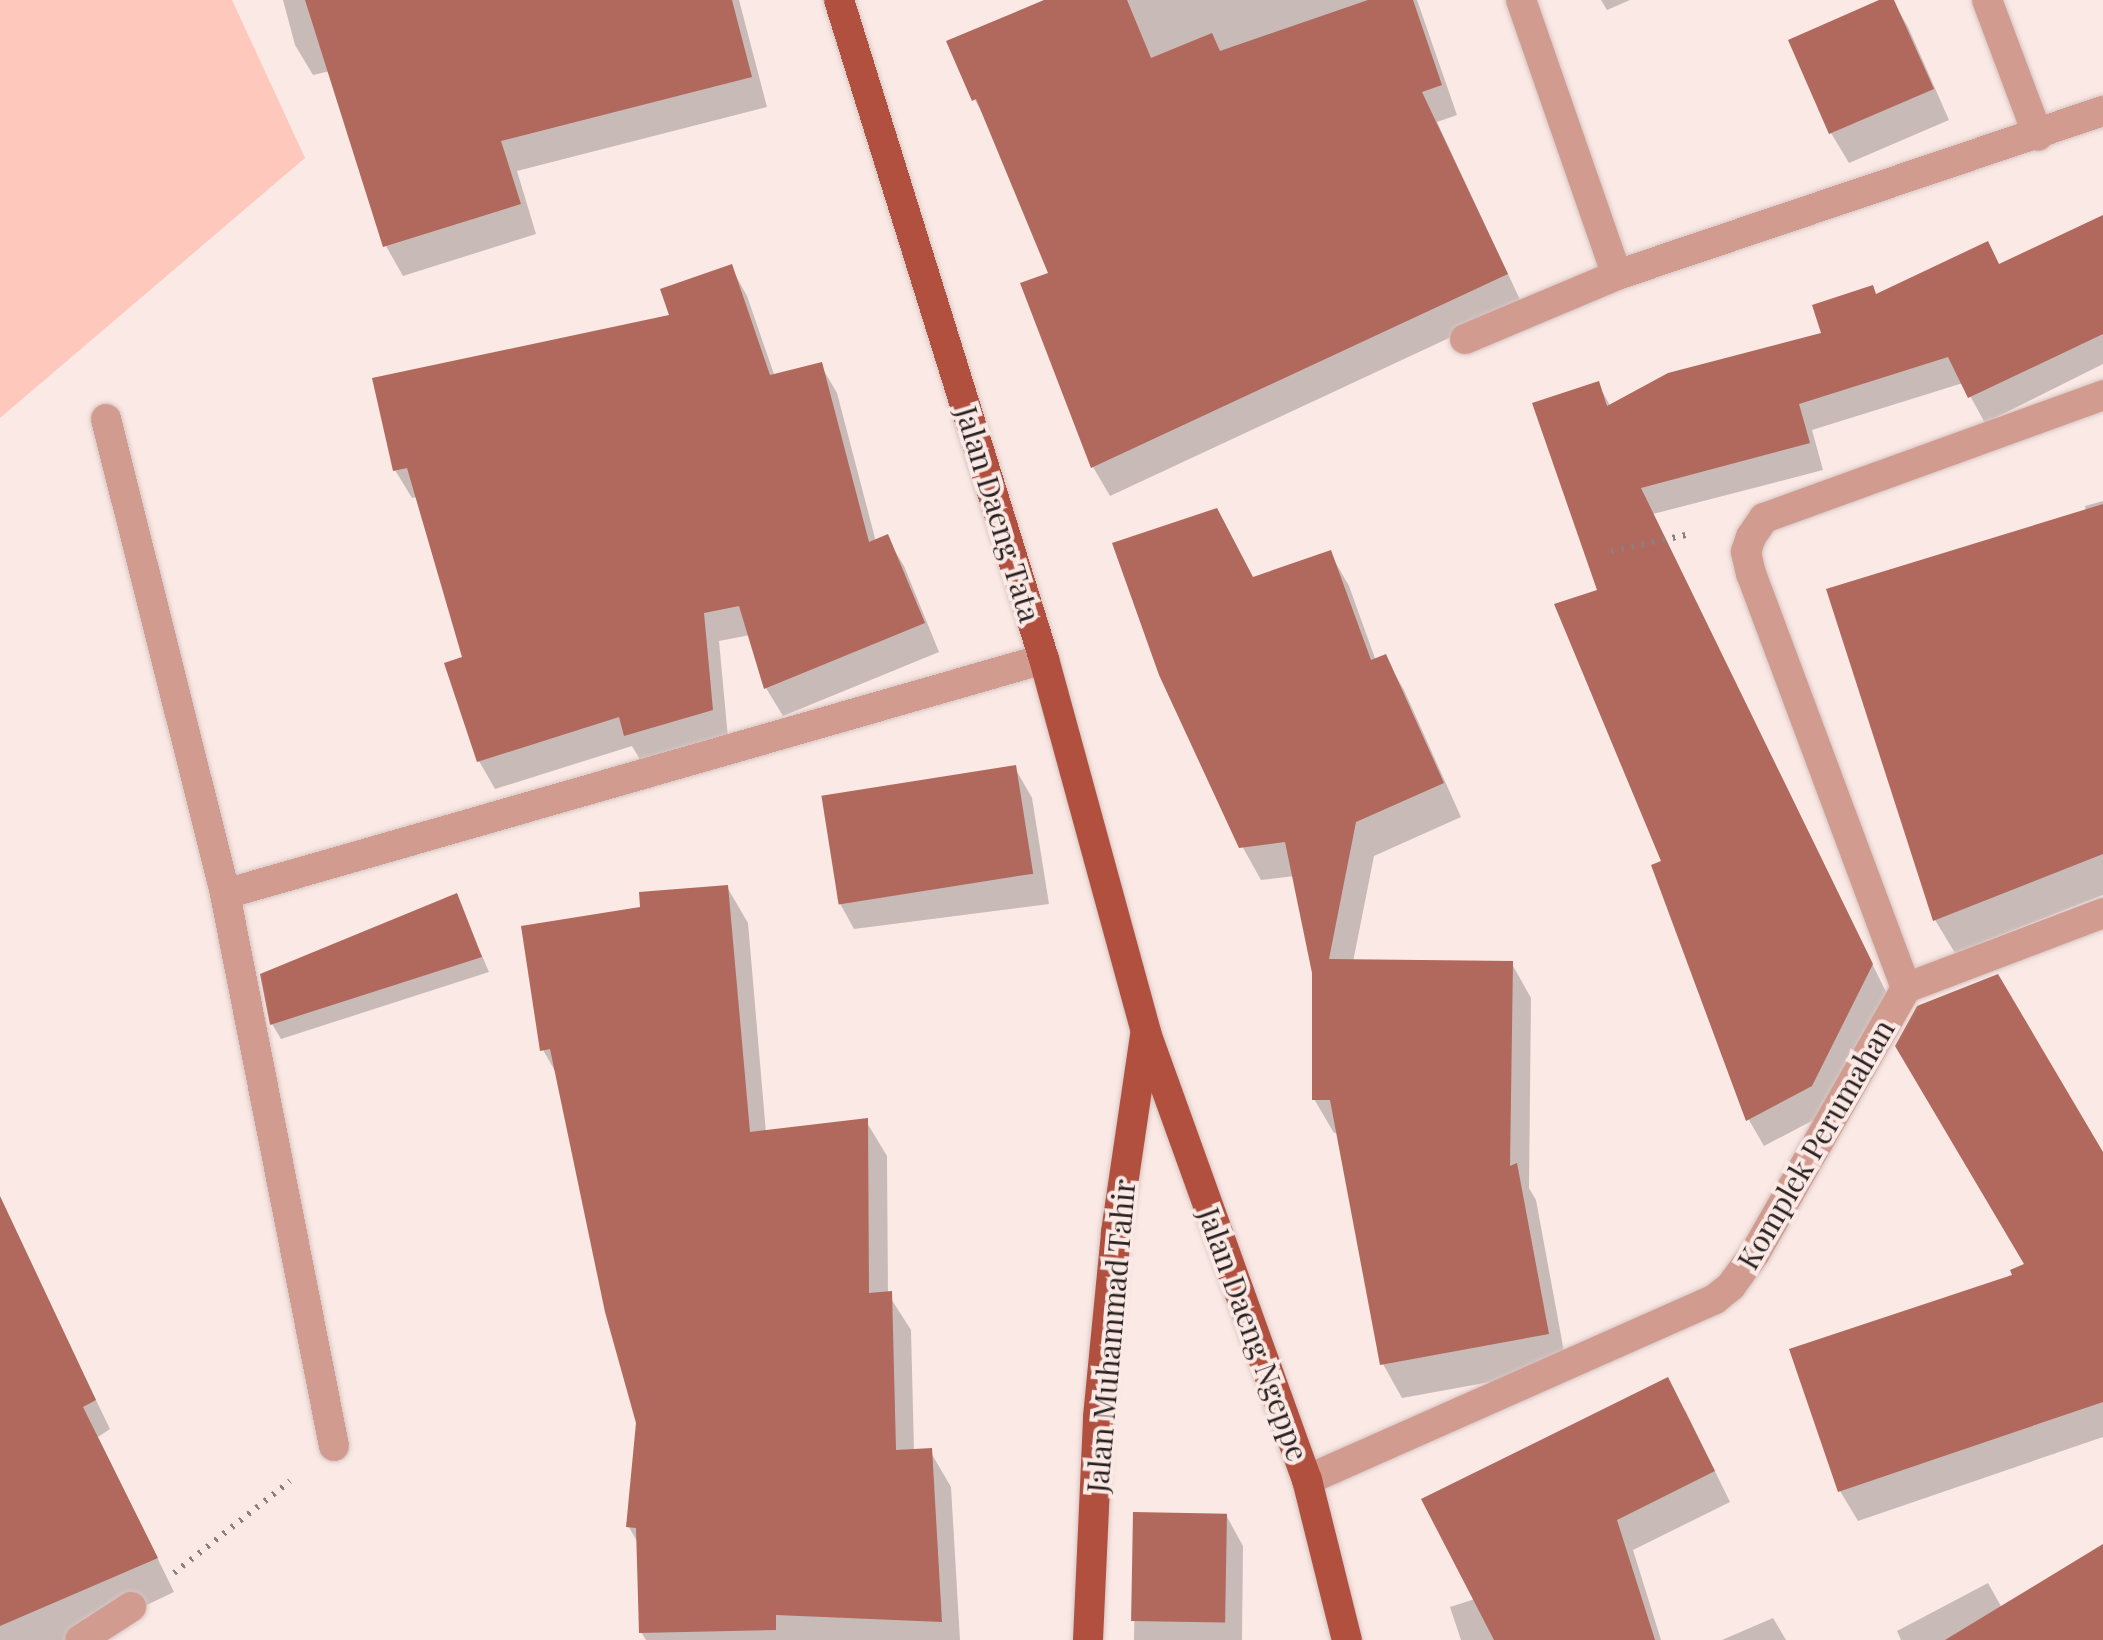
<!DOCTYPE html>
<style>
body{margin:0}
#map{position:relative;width:2103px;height:1640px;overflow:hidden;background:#fbe9e5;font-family:"Playfair Display",serif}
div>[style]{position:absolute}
.green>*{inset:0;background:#fec8bd}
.shadow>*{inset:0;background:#0003}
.building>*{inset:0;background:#b0695c;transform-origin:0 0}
.path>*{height:6px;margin-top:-3px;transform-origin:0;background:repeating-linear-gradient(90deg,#8c807e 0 2.5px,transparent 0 10.5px)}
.roads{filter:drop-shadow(0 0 2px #d5c5c2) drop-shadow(0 0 2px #d5c5c2)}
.minor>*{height:30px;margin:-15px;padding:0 15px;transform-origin:15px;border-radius:15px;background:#d29b8f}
.major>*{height:30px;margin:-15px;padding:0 15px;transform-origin:15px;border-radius:15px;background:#b2503f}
span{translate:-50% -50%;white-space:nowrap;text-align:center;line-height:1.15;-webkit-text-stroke:8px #fbe9e5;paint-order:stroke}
.street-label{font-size:30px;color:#282120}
</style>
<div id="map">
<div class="green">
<div style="clip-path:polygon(0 0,232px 0,305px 158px,0 418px)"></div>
</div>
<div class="shadow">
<div style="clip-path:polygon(283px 0,739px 0,767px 107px,517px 171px,536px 234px,403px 276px,386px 246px,330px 71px,313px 75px,295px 45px)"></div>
<div style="clip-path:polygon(1050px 0,1417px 0,1457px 115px,1437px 122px,1522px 304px,1110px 496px,1093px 467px,1023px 285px,1051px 275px,991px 128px,975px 100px)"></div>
<div style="clip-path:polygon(1601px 0,1630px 0,1607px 10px)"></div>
<div style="clip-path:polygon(1885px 0,1892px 0,1908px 27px,1949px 120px,1849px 163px,1831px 133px)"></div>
<div style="clip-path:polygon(2103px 218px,2103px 364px,1985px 423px,1963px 383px,1812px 430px,1823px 470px,1653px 514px,1886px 992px,1827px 1113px,1764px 1146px,1749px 1120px,1654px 866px,1664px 862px,1600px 592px,1598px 384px,1611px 407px,1824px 335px,1876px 296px,2000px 267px)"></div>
<div style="clip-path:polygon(731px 267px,747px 296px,775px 377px,820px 364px,837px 393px,876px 542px,887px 538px,904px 566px,939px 652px,783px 716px,766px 688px,750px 635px,719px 641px,728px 738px,642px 763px,632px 746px,495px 789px,479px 761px,466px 658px,418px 497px,412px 498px,395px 470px,673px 317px)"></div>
<div style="clip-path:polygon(2103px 501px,2103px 895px,1955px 953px,1935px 920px,1829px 591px,2086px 512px,2085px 506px)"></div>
<div style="clip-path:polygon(1330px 553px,1349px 586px,1376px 661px,1385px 657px,1404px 690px,1461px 817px,1374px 856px,1353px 962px,1512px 964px,1531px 998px,1529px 1188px,1536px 1200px,1567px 1368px,1402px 1398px,1383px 1364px,1338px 1133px,1334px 1133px,1314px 1099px,1315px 972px,1295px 876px,1261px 880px,1242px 846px,1253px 580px)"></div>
<div style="clip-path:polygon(1015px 768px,1032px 798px,1049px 904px,854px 929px,837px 898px)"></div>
<div style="clip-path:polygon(727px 887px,748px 923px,766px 1133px,866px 1121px,887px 1156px,888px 1294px,911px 1330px,914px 1451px,930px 1451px,951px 1487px,960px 1640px,646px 1640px,641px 1632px,639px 1545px,629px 1527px,638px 1423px,558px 1076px,543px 1050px,643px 909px)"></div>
<div style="clip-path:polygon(456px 896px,489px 972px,281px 1039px,272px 1024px,263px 975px)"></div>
<div style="clip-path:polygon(2103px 1157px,2103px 1437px,1858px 1521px,1840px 1491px,2027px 1266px)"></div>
<div style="clip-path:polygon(24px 1252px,110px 1429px,98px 1437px,174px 1592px,73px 1640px,0 1640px,0 1263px)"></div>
<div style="clip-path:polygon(1685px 1410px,1730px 1502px,1633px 1550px,1661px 1640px,1461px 1640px,1450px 1607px,1475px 1599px)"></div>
<div style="clip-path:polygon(1136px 1515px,1226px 1515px,1243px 1546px,1242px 1640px,1134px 1640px)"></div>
<div style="clip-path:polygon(2103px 1547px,2103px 1640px,1901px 1640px,1897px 1631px,1988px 1583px,2002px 1608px)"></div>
<div style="clip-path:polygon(1773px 1618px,1786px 1640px,1722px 1640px)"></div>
</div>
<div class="building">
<div style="clip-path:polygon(305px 0,732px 0,752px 77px,501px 141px,521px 204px,383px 247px)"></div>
<div style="clip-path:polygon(1044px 0,1127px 0,1151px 58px,1212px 33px,1220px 51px,1368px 0,1413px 0,1442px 85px,1422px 92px,1508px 274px,1091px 468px,1020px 283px,1048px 273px,976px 99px,972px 101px,946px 41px)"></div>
<div style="clip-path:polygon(1879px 0,1894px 0,1934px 89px,1829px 134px,1788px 40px)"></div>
<div style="clip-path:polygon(2103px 215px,2103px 334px,1968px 398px,1948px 357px,1799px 404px,1810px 443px,1641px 488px,1873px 964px,1812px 1086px,1746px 1121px,1651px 865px,1661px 861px,1554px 604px,1597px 590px,1532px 403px,1599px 381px,1607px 406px,1668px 373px,1821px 333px,1812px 305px,1873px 285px,1876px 294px,1988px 241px,1999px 264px)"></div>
<div style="clip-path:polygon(732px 264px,770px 375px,822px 362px,869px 542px,888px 534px,925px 623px,764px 689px,739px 606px,704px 613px,713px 710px,624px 736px,619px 717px,477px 762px,444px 663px,462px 657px,407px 468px,393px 471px,372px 378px,669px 315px,660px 289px)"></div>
<div style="clip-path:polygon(2103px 504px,2103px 854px,1933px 921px,1826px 589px)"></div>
<div style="clip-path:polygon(1217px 508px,1253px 577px,1331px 550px,1371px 660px,1386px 654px,1444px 783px,1356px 822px,1329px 959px,1513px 961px,1510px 1166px,1517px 1163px,1549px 1334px,1380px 1365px,1330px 1100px,1312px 1100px,1312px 973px,1285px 842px,1239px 848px,1159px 675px,1112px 543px)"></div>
<div style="left:1016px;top:765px;width:110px;height:197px;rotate:81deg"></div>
<div style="clip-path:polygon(728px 885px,750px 1132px,868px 1118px,869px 1293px,892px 1291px,896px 1450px,932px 1448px,942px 1622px,776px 1615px,776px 1630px,639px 1633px,636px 1528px,626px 1527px,636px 1423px,605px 1312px,550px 1049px,540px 1051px,521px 926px,640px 907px,639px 892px)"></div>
<div style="clip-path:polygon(457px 893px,482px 957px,270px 1025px,260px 974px)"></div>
<div style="clip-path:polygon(1998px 974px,2103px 1152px,2103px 1402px,1838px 1492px,1789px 1349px,2012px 1275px,2010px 1270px,2024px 1264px,1895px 1046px,1917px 1006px)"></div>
<div style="clip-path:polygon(0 1196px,96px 1400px,83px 1407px,158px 1558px,0 1626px)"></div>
<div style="clip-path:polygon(1668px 1377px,1715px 1471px,1617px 1520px,1655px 1640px,1494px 1640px,1421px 1499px)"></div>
<div style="left:1133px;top:1512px;width:94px;height:109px;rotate:1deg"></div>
<div style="clip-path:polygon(2103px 1544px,2103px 1640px,1945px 1640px)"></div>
</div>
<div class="path">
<div style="left:1611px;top:551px;width:81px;rotate:-12.1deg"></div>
<div style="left:174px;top:1573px;width:148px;rotate:-38.4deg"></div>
</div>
<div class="roads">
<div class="minor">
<div style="left:1521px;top:0;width:291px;rotate:70.8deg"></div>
<div style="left:1987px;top:0;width:145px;rotate:69.4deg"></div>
<div style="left:1465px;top:339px;width:165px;rotate:-22.8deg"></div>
<div style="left:1617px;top:275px;width:513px;rotate:-18.65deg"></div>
<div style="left:106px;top:419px;width:490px;rotate:75.9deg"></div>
<div style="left:1906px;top:988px;width:442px;rotate:-110.5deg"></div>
<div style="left:1751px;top:574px;width:23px;rotate:-103deg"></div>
<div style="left:1746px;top:552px;width:16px;rotate:-72deg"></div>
<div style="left:1751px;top:537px;width:23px;rotate:-56deg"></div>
<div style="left:1764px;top:518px;width:361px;rotate:-19.9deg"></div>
<div style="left:334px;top:1446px;width:563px;rotate:-101.17deg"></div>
<div style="left:225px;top:894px;width:852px;rotate:-16.01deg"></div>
<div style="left:1307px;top:1480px;width:446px;rotate:-23.9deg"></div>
<div style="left:1715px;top:1299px;width:21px;rotate:-39deg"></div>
<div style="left:1731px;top:1286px;width:41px;rotate:-54deg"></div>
<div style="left:1755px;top:1253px;width:305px;rotate:-60.3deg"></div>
<div style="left:1906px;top:988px;width:211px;rotate:-20.8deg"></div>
<div style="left:80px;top:1640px;width:61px;rotate:-32.9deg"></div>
</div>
<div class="major">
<div style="left:839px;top:0;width:690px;rotate:72.72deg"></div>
<div style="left:1044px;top:659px;width:388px;rotate:74.7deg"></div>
<div style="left:1146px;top:1033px;width:475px;rotate:70.2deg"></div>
<div style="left:1307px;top:1480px;width:165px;rotate:76deg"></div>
<div style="left:1088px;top:1640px;width:223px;rotate:-87.4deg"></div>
<div style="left:1098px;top:1417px;width:186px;rotate:-84.4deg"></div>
<div style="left:1116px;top:1232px;width:198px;rotate:-81.6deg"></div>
</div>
</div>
<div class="street-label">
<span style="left:999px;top:514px;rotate:73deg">Jalan Daeng Tata</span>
<span style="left:1815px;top:1144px;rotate:-60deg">Komplek Perumahan</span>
<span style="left:1254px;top:1334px;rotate:70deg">Jalan Daeng Ngeppe</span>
<span style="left:1110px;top:1336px;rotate:-85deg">Jalan Muhammad Tahir</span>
</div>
</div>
